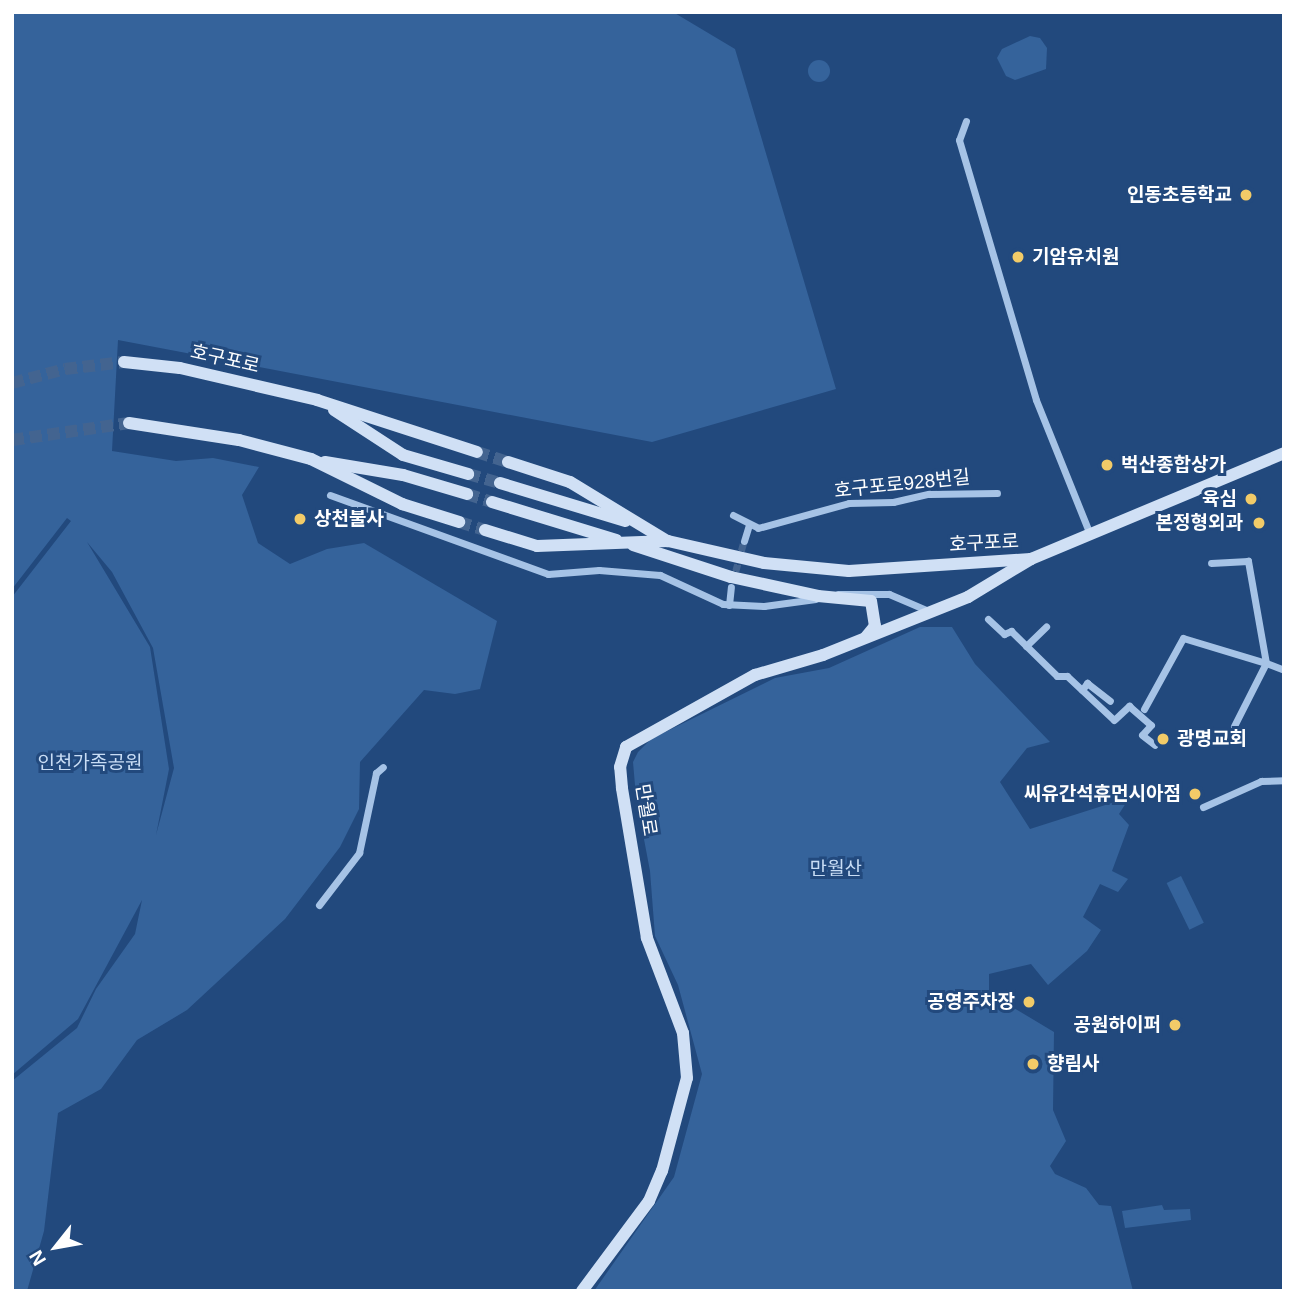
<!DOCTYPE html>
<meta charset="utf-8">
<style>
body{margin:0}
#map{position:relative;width:1296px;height:1303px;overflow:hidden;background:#22497d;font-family:Helvetica,"Noto Sans KR",sans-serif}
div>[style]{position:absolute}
.green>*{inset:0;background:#35639b;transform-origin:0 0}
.round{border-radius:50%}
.street-tunnel>*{height:7px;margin-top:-3.5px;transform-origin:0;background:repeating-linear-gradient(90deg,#436490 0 7px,transparent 0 10.5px)}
.secondary-tunnel>*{height:12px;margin-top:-6px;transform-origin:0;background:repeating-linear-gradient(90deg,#436490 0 12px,transparent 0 18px)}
.street>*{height:7px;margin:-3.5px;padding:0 3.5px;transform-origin:3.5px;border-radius:3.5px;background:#a6c3e6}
.secondary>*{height:12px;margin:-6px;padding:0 6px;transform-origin:6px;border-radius:6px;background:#d0e0f5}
.dots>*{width:19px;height:19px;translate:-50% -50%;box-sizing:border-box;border:4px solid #22497d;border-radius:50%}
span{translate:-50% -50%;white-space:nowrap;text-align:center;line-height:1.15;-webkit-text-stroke:6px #22497d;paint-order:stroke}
.poi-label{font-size:19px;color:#fff;font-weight:700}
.right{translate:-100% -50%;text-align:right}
.left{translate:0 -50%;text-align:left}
.street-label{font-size:19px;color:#fff}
.park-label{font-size:19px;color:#c9ddf5}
.frame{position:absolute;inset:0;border:14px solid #fff;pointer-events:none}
.north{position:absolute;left:21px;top:1212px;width:70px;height:70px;-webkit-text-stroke:5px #22497d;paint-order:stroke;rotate:239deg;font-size:19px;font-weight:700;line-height:28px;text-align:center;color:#fff}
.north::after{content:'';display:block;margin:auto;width:24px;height:32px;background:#fff;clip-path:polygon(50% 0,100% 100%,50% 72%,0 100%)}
</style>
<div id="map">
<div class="green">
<div style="clip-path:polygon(evenodd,12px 12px,673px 12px,735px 49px,836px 389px,652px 442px,118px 340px,112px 451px,176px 461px,213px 458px,259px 467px,242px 495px,258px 543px,290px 564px,327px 549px,364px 543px,497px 621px,480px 689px,455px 694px,424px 690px,360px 762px,359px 809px,340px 847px,285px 919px,187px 1010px,137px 1040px,101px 1089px,58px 1113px,44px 1231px,27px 1291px,12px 1291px,12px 1081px,77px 1028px,96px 989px,135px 934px,142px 900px,78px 1019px,12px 1075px,12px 597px,71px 521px,67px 518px,12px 589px,12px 12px,87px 542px,112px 572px,153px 648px,174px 768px,156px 835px,169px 769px,150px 647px,87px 542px)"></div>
<div style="clip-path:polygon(1030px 36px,1040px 38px,1047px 48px,1046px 69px,1015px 80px,1006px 76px,997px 58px,1002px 49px)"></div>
<div class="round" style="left:808px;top:60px;width:22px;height:22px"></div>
<div style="clip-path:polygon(920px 627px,952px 627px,975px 664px,1050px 742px,1027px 748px,1000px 782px,1030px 829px,1121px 800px,1126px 803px,1119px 814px,1129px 825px,1112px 871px,1128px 879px,1118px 892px,1100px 884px,1083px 917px,1101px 930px,1087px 951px,1048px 985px,1031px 964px,989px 974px,989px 993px,1054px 1032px,1053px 1110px,1066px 1141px,1050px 1166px,1055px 1174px,1086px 1188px,1099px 1205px,1111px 1206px,1133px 1291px,594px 1291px,674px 1177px,702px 1074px,678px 985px,655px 936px,650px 871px,636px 797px,633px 762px,638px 752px,651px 739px,775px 678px,829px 668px)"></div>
<div style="left:1181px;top:876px;width:52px;height:16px;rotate:64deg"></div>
<div style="clip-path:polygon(1162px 1205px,1164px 1210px,1190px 1209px,1191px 1220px,1125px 1228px,1122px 1211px)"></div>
</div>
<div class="street-tunnel">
<div style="left:733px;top:581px;width:41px;rotate:-74.6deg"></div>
</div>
<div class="secondary-tunnel">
<div style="left:12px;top:383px;width:55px;rotate:-14.8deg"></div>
<div style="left:65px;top:369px;width:59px;rotate:-6.8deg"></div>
<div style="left:12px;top:440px;width:118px;rotate:-8.3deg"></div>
<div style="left:477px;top:452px;width:33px;rotate:18deg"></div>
<div style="left:468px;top:474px;width:33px;rotate:16deg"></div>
<div style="left:467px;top:494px;width:26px;rotate:18deg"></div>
<div style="left:459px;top:522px;width:27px;rotate:17deg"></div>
</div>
<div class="street">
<div style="left:966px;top:121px;width:20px;rotate:110deg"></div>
<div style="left:959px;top:140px;width:271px;rotate:73.5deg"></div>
<div style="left:1036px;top:400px;width:144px;rotate:68.1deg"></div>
<div style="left:330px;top:495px;width:232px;rotate:19.9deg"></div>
<div style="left:548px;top:574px;width:51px;rotate:-4.5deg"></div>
<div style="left:599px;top:570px;width:61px;rotate:4.7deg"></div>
<div style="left:660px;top:575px;width:69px;rotate:24.7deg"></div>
<div style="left:723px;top:604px;width:41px;rotate:2.8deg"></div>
<div style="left:764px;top:606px;width:52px;rotate:-7.7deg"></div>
<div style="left:733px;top:515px;width:28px;rotate:27deg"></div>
<div style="left:758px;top:528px;width:94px;rotate:-15.4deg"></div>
<div style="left:849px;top:503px;width:44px;rotate:-1.3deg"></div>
<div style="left:893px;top:502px;width:37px;rotate:-13deg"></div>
<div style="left:929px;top:494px;width:68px;rotate:-0.8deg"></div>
<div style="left:744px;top:541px;width:17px;rotate:-73deg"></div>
<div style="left:838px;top:594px;width:51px"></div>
<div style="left:889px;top:594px;width:46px;rotate:23.2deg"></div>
<div style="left:729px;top:605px;width:18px;rotate:-84deg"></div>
<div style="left:988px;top:619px;width:22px;rotate:43deg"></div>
<div style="left:1004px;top:634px;width:8px;rotate:-23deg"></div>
<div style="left:1011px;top:631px;width:64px;rotate:44.4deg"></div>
<div style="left:1057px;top:676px;width:10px"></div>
<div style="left:1067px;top:676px;width:64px;rotate:43.1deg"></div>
<div style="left:1114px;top:720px;width:21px;rotate:-43deg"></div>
<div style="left:1129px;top:706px;width:29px;rotate:41deg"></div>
<div style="left:1151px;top:725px;width:13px;rotate:132deg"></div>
<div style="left:1142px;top:735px;width:16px;rotate:38deg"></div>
<div style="left:1026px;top:646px;width:28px;rotate:-44deg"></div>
<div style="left:1082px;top:690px;width:9px;rotate:-54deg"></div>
<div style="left:1087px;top:683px;width:29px;rotate:38deg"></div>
<div style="left:1144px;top:709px;width:81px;rotate:-61.2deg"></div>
<div style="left:1183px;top:638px;width:87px;rotate:16.8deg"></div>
<div style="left:1266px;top:663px;width:104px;rotate:-100deg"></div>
<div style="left:1248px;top:561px;width:37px;rotate:177deg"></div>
<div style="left:1234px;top:726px;width:71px;rotate:-63.1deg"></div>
<div style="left:1266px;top:663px;width:19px;rotate:21deg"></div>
<div style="left:1203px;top:807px;width:64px;rotate:-24.1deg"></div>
<div style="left:1261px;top:781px;width:23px;rotate:-2deg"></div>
<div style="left:319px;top:905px;width:66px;rotate:-52.4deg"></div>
<div style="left:359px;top:853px;width:82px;rotate:-78deg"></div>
<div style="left:376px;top:773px;width:9px;rotate:-41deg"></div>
</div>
<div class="secondary">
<div style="left:124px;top:362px;width:56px;rotate:6.1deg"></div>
<div style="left:180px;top:368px;width:141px;rotate:13.1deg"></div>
<div style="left:317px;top:400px;width:168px;rotate:18deg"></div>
<div style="left:334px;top:410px;width:82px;rotate:33.1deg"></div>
<div style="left:403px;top:455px;width:68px;rotate:16.3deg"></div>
<div style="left:129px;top:423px;width:111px;rotate:8.8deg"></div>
<div style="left:239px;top:440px;width:74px;rotate:14.8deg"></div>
<div style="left:311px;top:459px;width:102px;rotate:26.3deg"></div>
<div style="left:402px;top:504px;width:60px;rotate:17.5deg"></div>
<div style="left:325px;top:462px;width:79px;rotate:9.5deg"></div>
<div style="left:403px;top:475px;width:67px;rotate:16.5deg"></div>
<div style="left:508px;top:462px;width:65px;rotate:17.9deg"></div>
<div style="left:570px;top:482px;width:114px;rotate:31.3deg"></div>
<div style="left:500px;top:483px;width:131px;rotate:16.9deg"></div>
<div style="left:492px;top:502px;width:130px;rotate:17deg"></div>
<div style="left:485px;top:530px;width:54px;rotate:17.1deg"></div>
<div style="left:537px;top:546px;width:131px;rotate:-2.2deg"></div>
<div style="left:668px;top:541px;width:98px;rotate:12.9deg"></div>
<div style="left:764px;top:563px;width:85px;rotate:5.4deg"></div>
<div style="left:849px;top:571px;width:182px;rotate:-3.8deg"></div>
<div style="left:1031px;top:559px;width:274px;rotate:-22.7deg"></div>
<div style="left:633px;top:545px;width:103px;rotate:18.1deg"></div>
<div style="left:731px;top:577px;width:89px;rotate:12.3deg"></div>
<div style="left:818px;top:596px;width:53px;rotate:5.4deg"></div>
<div style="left:871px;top:601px;width:25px;rotate:81deg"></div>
<div style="left:875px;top:626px;width:14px;rotate:129deg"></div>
<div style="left:582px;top:1291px;width:112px;rotate:-53.3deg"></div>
<div style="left:649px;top:1201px;width:33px;rotate:-67deg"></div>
<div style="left:662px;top:1171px;width:96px;rotate:-75deg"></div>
<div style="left:687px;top:1078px;width:45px;rotate:-95.1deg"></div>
<div style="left:683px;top:1033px;width:102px;rotate:-110.8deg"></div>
<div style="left:647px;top:938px;width:152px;rotate:-99.5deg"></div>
<div style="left:622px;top:788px;width:21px;rotate:-95deg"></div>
<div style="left:620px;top:767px;width:21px;rotate:-73deg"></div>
<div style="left:626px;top:747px;width:148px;rotate:-29.2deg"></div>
<div style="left:755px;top:675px;width:71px;rotate:-16.4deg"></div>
<div style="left:823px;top:655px;width:156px;rotate:-21.8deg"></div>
<div style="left:968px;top:597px;width:74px;rotate:-31.1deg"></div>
</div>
<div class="dots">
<div style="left:1246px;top:195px;background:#f2cb68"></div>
<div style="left:1018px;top:257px;background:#f2cb68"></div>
<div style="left:1107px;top:465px;background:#f2cb68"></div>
<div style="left:1251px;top:499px;background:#f2cb68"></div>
<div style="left:300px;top:519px;background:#f2cb68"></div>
<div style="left:1259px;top:523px;background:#f2cb68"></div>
<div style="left:1163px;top:739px;background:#f2cb68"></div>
<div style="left:1195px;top:794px;background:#f2cb68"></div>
<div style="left:1029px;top:1002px;background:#f2cb68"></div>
<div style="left:1175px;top:1025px;background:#f2cb68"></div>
<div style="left:1033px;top:1064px;background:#f2cb68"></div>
</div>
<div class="poi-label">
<span class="right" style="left:1232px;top:195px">인동초등학교</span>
<span class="left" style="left:1032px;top:257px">기암유치원</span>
<span class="left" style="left:1121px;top:465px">벅산종합상가</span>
<span class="right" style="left:1237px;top:499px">육심</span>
<span class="left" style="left:314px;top:519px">상천불사</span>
<span class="right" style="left:1243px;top:523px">본정형외과</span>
<span class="left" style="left:1177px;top:739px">광명교회</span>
<span class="right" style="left:1181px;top:794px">씨유간석휴먼시아점</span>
<span class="right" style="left:1015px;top:1002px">공영주차장</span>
<span class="right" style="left:1161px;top:1025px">공원하이퍼</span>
<span class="left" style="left:1047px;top:1064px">향림사</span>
</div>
<div class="street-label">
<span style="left:225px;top:359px;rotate:13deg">호구포로</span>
<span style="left:902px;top:484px;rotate:-6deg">호구포로928번길</span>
<span style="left:984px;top:543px;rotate:-3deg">호구포로</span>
<span style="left:646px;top:810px;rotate:81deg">만월로</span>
</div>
<div class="park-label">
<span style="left:90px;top:763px">인천가족공원</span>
<span style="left:836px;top:869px">만월산</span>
</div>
<div class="frame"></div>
<div class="north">N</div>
</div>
